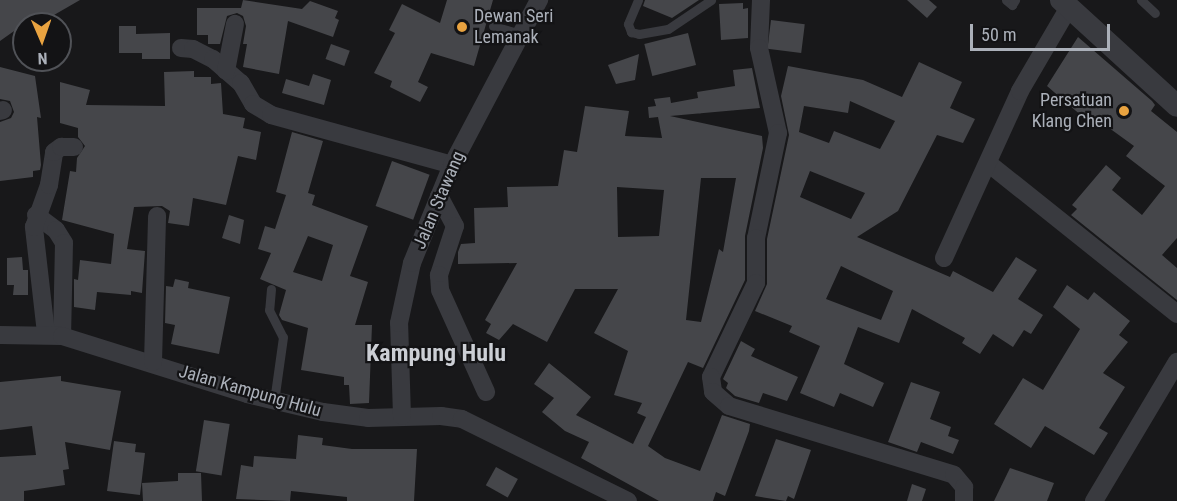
<!DOCTYPE html>
<style>
body{margin:0}
#map{position:relative;width:1177px;height:501px;overflow:hidden;background:#18181a;font-family:"Roboto Condensed",sans-serif}
div>[style]{position:absolute}
.building>*{inset:0;background:#45464a;transform-origin:0 0}
.service>*{height:9px;margin:-4.5px;padding:0 4.5px;transform-origin:4.5px;border-radius:4.5px;background:#393a3f}
.minor>*{height:18px;margin:-9px;padding:0 9px;transform-origin:9px;border-radius:9px;background:#393a3f}
.tertiary>*{height:22px;margin:-11px;padding:0 11px;transform-origin:11px;border-radius:11px;background:#393a3f}
.dots>*{width:16px;height:16px;translate:-50% -50%;box-sizing:border-box;border:3px solid #131315;border-radius:50%}
span{translate:-50% -50%;white-space:nowrap;text-align:center;line-height:1.15;-webkit-text-stroke:4.5px #131315;paint-order:stroke}
.poi-label{font-size:18px;color:#abb0b9}
.left{translate:0 -50%;text-align:left}
.right{translate:-100% -50%;text-align:right}
.street-label{font-size:18px;color:#abb0b9}
.district-label{font-size:24px;color:#cccfd5;font-weight:700}
.north{position:absolute;left:12px;top:12px;width:60px;height:60px;box-sizing:border-box;background:#131315;border:2px solid #505257;border-radius:50%;rotate:178deg;font-size:16px;font-weight:700;line-height:24px;text-align:center;color:#abb0b9}
.north::after{content:'';display:block;margin:auto;width:21px;height:27px;background:#e9a340;clip-path:polygon(50% 0,100% 100%,50% 72%,0 100%)}
.scale{position:absolute;left:970px;top:24px;width:140px;height:27px;box-sizing:border-box;border:3px solid #abb0b9;border-top:0;padding-left:8px;font-size:18px;line-height:21px;white-space:nowrap;color:#abb0b9;-webkit-text-stroke:4px #131315;paint-order:stroke}
</style>
<div id="map">
<div class="building">
<div style="clip-path:polygon(0 0,80px 0,54px 15px,59px 24px,24px 24px,0 41px)"></div>
<div style="clip-path:polygon(243px 0,302px 9px,310px 1px,338px 11px,335px 18px,339px 20px,333px 37px,288px 21px,279px 74px,243px 67px,247px 44px,243px 44px,246px 26px,243px 16px,237px 13px,227px 16px,220px 44px,208px 44px,208px 35px,197px 35px,197px 8px,241px 8px)"></div>
<div style="clip-path:polygon(447px 0,493px 0,474px 66px,431px 53px,418px 82px,428px 87px,420px 102px,390px 87px,392px 81px,374px 73px,395px 33px,389px 30px,402px 4px,440px 23px)"></div>
<div style="clip-path:polygon(645px 0,699px 0,672px 18px,643px 6px)"></div>
<div style="clip-path:polygon(907px 0,929px 0,937px 7px,927px 18px)"></div>
<div style="clip-path:polygon(743px 3px,743px 9px,748px 8px,748px 38px,721px 40px,719px 4px)"></div>
<div style="left:771px;top:20px;width:34px;height:29px;rotate:7deg"></div>
<div style="clip-path:polygon(119px 26px,136px 26px,136px 34px,170px 33px,170px 59px,142px 59px,142px 53px,119px 53px)"></div>
<div style="left:688px;top:33px;width:33px;height:45px;rotate:76deg"></div>
<div style="clip-path:polygon(1078px 37px,1152px 101px,1155px 105px,1151px 111px,1177px 132px,1177px 238px,1162px 255px,1177px 268px,1177px 300px,1071px 215px,1077px 209px,1072px 205px,1106px 165px,1121px 178px,1112px 190px,1142px 215px,1165px 186px,1126px 156px,1134px 146px,1087px 112px,1083px 117px,1047px 86px)"></div>
<div style="left:331px;top:44px;width:20px;height:16px;rotate:20deg"></div>
<div style="clip-path:polygon(639px 54px,635px 80px,616px 84px,608px 65px)"></div>
<div style="clip-path:polygon(evenodd,919px 62px,962px 82px,950px 108px,975px 119px,963px 143px,937px 135px,898px 211px,857px 237px,950px 277px,953px 271px,993px 292px,1016px 257px,1037px 270px,1018px 299px,1043px 315px,1031px 334px,1024px 330px,1013px 347px,993px 334px,980px 354px,962px 343px,965px 338px,912px 309px,899px 343px,858px 327px,844px 364px,884px 383px,873px 407px,840px 393px,834px 407px,800px 393px,820px 346px,789px 332px,792px 326px,755px 311px,767px 284px,767px 239px,789px 135px,781px 96px,788px 66px,863px 80px,902px 97px,919px 62px,850px 101px,895px 121px,880px 149px,834px 131px,829px 143px,799px 132px,804px 106px,848px 113px,850px 101px,919px 62px,810px 171px,865px 193px,851px 219px,800px 197px,810px 171px,919px 62px,841px 266px,893px 291px,881px 320px,826px 299px,841px 266px)"></div>
<div style="clip-path:polygon(0 67px,35px 76px,41px 118px,37px 117px,41px 165px,40px 170px,33px 171px,33px 177px,0 181px,0 122px,11px 118px,14px 112px,10px 101px,0 99px)"></div>
<div style="clip-path:polygon(evenodd,752px 68px,760px 108px,670px 116px,762px 136px,763px 148px,745px 236px,745px 280px,703px 368px,688px 362px,648px 446px,665px 458px,700px 471px,722px 415px,750px 424px,749px 431px,725px 496px,716px 492px,713px 501px,659px 501px,581px 458px,589px 442px,565px 431px,542px 412px,554px 398px,534px 384px,549px 363px,591px 397px,576px 415px,633px 444px,646px 417px,637px 413px,642px 403px,614px 395px,628px 351px,594px 333px,618px 289px,575px 289px,547px 342px,513px 324px,499px 340px,486px 333px,491px 324px,485px 320px,517px 263px,458px 264px,458px 252px,461px 244px,475px 243px,474px 208px,508px 207px,507px 187px,558px 186px,564px 150px,577px 152px,585px 106px,629px 111px,625px 136px,662px 138px,658px 117px,649px 118px,648px 107px,656px 106px,654px 99px,670px 97px,671px 103px,698px 98px,697px 92px,735px 86px,733px 70px,752px 68px,701px 178px,736px 178px,723px 252px,719px 249px,701px 322px,686px 320px,701px 178px,752px 68px,617px 187px,664px 190px,659px 236px,618px 237px,617px 187px)"></div>
<div style="clip-path:polygon(194px 71px,194px 77px,211px 77px,211px 84px,221px 83px,223px 114px,245px 118px,243px 128px,261px 132px,256px 160px,238px 156px,226px 205px,193px 198px,189px 226px,168px 223px,170px 211px,162px 206px,134px 207px,127px 249px,145px 251px,142px 293px,131px 291px,131px 295px,97px 292px,95px 310px,74px 307px,74px 279px,78px 280px,80px 260px,111px 264px,114px 234px,62px 220px,70px 171px,76px 172px,77px 158px,85px 146px,78px 137px,78px 128px,60px 123px,60px 82px,90px 90px,86px 105px,165px 106px,164px 72px)"></div>
<div style="clip-path:polygon(313px 74px,331px 80px,324px 105px,282px 93px,286px 79px,309px 86px)"></div>
<div style="clip-path:polygon(evenodd,292px 132px,323px 141px,308px 193px,315px 195px,312px 205px,368px 226px,350px 276px,368px 282px,355px 325px,372px 325px,369px 403px,350px 404px,349px 385px,344px 385px,344px 377px,301px 370px,308px 328px,282px 320px,279px 315px,286px 290px,260px 279px,271px 253px,258px 249px,265px 226px,275px 229px,286px 195px,276px 192px,292px 132px,308px 236px,333px 245px,322px 281px,293px 272px,308px 236px)"></div>
<div style="left:392px;top:161px;width:40px;height:48px;rotate:20deg"></div>
<div style="clip-path:polygon(229px 215px,244px 220px,240px 244px,222px 238px)"></div>
<div style="clip-path:polygon(22px 257px,23px 270px,28px 270px,28px 295px,13px 295px,14px 285px,7px 285px,7px 258px)"></div>
<div style="clip-path:polygon(175px 279px,189px 282px,188px 288px,230px 297px,219px 354px,171px 344px,175px 325px,165px 323px,166px 286px,173px 287px)"></div>
<div style="clip-path:polygon(1067px 285px,1088px 300px,1094px 292px,1130px 321px,1119px 335px,1128px 342px,1103px 373px,1125px 387px,1099px 428px,1108px 433px,1094px 455px,1045px 426px,1031px 448px,994px 424px,1023px 378px,1043px 390px,1080px 329px,1053px 307px)"></div>
<div style="clip-path:polygon(741px 341px,755px 349px,751px 356px,798px 377px,787px 401px,763px 393px,759px 403px,735px 396px,726px 388px,728px 383px,723px 379px)"></div>
<div style="clip-path:polygon(61px 376px,61px 381px,121px 391px,110px 450px,65px 442px,69px 469px,63px 470px,65px 485px,24px 491px,24px 501px,0 501px,0 457px,36px 455px,32px 426px,0 430px,0 382px)"></div>
<div style="clip-path:polygon(911px 382px,940px 392px,930px 419px,951px 427px,948px 436px,959px 440px,953px 454px,921px 442px,917px 452px,888px 442px)"></div>
<div style="left:204px;top:420px;width:26px;height:52px;rotate:9deg"></div>
<div style="clip-path:polygon(298px 435px,323px 438px,322px 445px,352px 449px,417px 449px,414px 501px,347px 501px,347px 497px,291px 491px,290px 501px,236px 499px,241px 465px,253px 467px,254px 456px,296px 459px)"></div>
<div style="clip-path:polygon(776px 439px,811px 450px,794px 499px,788px 496px,786px 501px,755px 496px)"></div>
<div style="clip-path:polygon(114px 441px,136px 444px,135px 452px,145px 453px,140px 495px,107px 491px)"></div>
<div style="left:496px;top:467px;width:25px;height:21px;rotate:29deg"></div>
<div style="clip-path:polygon(1010px 468px,1054px 483px,1047px 501px,994px 501px)"></div>
<div style="clip-path:polygon(178px 473px,201px 473px,202px 501px,143px 501px,142px 483px,178px 481px)"></div>
<div style="clip-path:polygon(912px 484px,926px 489px,922px 501px,907px 501px)"></div>
</div>
<div class="service">
<div style="left:638px;top:0;width:26px;rotate:113deg"></div>
<div style="left:628px;top:24px;width:9px;rotate:69deg"></div>
<div style="left:631px;top:32px;width:8px;rotate:14deg"></div>
<div style="left:639px;top:34px;width:29px;rotate:-10deg"></div>
<div style="left:668px;top:29px;width:52px;rotate:-34deg"></div>
<div style="left:1006px;top:0;width:8px;rotate:40deg"></div>
<div style="left:1012px;top:5px;width:6px;rotate:-59deg"></div>
<div style="left:1141px;top:0;width:19px;rotate:43deg"></div>
<div style="left:493px;top:26px;width:29px;rotate:16deg"></div>
<div style="left:271px;top:289px;width:21px;rotate:95deg"></div>
<div style="left:269px;top:310px;width:30px;rotate:63deg"></div>
<div style="left:283px;top:337px;width:65px;rotate:98deg"></div>
</div>
<div class="minor">
<div style="left:761px;top:0;width:48px;rotate:92.4deg"></div>
<div style="left:759px;top:48px;width:87px;rotate:77.4deg"></div>
<div style="left:778px;top:133px;width:107px;rotate:101.8deg"></div>
<div style="left:756px;top:238px;width:45px;rotate:90deg"></div>
<div style="left:756px;top:283px;width:104px;rotate:115.6deg"></div>
<div style="left:711px;top:377px;width:15px;rotate:82deg"></div>
<div style="left:713px;top:392px;width:21px;rotate:41deg"></div>
<div style="left:729px;top:406px;width:235px;rotate:17deg"></div>
<div style="left:954px;top:475px;width:16px;rotate:50deg"></div>
<div style="left:964px;top:487px;width:14px;rotate:90deg"></div>
<div style="left:181px;top:48px;width:12px;rotate:5deg"></div>
<div style="left:193px;top:49px;width:22px;rotate:27deg"></div>
<div style="left:213px;top:59px;width:37px;rotate:41deg"></div>
<div style="left:241px;top:83px;width:24px;rotate:60deg"></div>
<div style="left:253px;top:104px;width:21px;rotate:31deg"></div>
<div style="left:271px;top:115px;width:188px;rotate:15.4deg"></div>
<div style="left:226px;top:71px;width:48px;rotate:-79.2deg"></div>
<div style="left:0;top:111px;width:3px;rotate:-18deg"></div>
<div style="left:988px;top:163px;width:242px;rotate:38.6deg"></div>
<div style="left:439px;top:196px;width:34px;rotate:62deg"></div>
<div style="left:455px;top:226px;width:52px;rotate:108.1deg"></div>
<div style="left:439px;top:275px;width:15px;rotate:86deg"></div>
<div style="left:440px;top:290px;width:112px;rotate:65.7deg"></div>
<div style="left:36px;top:215px;width:25px;rotate:37deg"></div>
<div style="left:56px;top:230px;width:15px;rotate:58deg"></div>
<div style="left:64px;top:243px;width:93px;rotate:91.2deg"></div>
<div style="left:944px;top:258px;width:183px;rotate:-65.5deg"></div>
<div style="left:1020px;top:91px;width:97px;rotate:-59.7deg"></div>
<div style="left:46px;top:333px;width:107px;rotate:-96.5deg"></div>
<div style="left:34px;top:227px;width:45px;rotate:-70.3deg"></div>
<div style="left:49px;top:185px;width:33px;rotate:-81deg"></div>
<div style="left:54px;top:152px;width:9px;rotate:-36deg"></div>
<div style="left:61px;top:147px;width:13px"></div>
<div style="left:0;top:335px;width:62px;rotate:0.9deg"></div>
<div style="left:62px;top:336px;width:194px;rotate:17.4deg"></div>
<div style="left:247px;top:394px;width:78px;rotate:13.3deg"></div>
<div style="left:323px;top:412px;width:45px;rotate:7.6deg"></div>
<div style="left:368px;top:418px;width:73px;rotate:-1.6deg"></div>
<div style="left:441px;top:416px;width:21px;rotate:8deg"></div>
<div style="left:462px;top:419px;width:185px;rotate:26.3deg"></div>
<div style="left:153px;top:362px;width:146px;rotate:-88.4deg"></div>
<div style="left:402px;top:416px;width:93px;rotate:-91.8deg"></div>
<div style="left:399px;top:323px;width:61px;rotate:-77.8deg"></div>
<div style="left:412px;top:263px;width:106px;rotate:-67.8deg"></div>
<div style="left:452px;top:165px;width:187px;rotate:-62.2deg"></div>
<div style="left:1094px;top:501px;width:162px;rotate:-59.2deg"></div>
</div>
<div class="tertiary">
<div style="left:1061px;top:0;width:157px;rotate:42.4deg"></div>
</div>
<div class="dots">
<div style="left:462px;top:27px;background:#e9a340"></div>
<div style="left:1124px;top:111px;background:#e9a340"></div>
</div>
<div class="poi-label">
<span class="left" style="left:474px;top:27px">Dewan Seri<br>Lemanak</span>
<span class="right" style="left:1112px;top:111px">Persatuan<br>Klang Chen</span>
</div>
<div class="street-label">
<span style="left:439px;top:200px;rotate:-67deg">Jalan Stawang</span>
<span style="left:250px;top:391px;rotate:16deg">Jalan Kampung Hulu</span>
</div>
<div class="district-label">
<span style="left:436px;top:354px">Kampung Hulu</span>
</div>
<div class="north">N</div>
<div class="scale">50 m</div>
</div>
